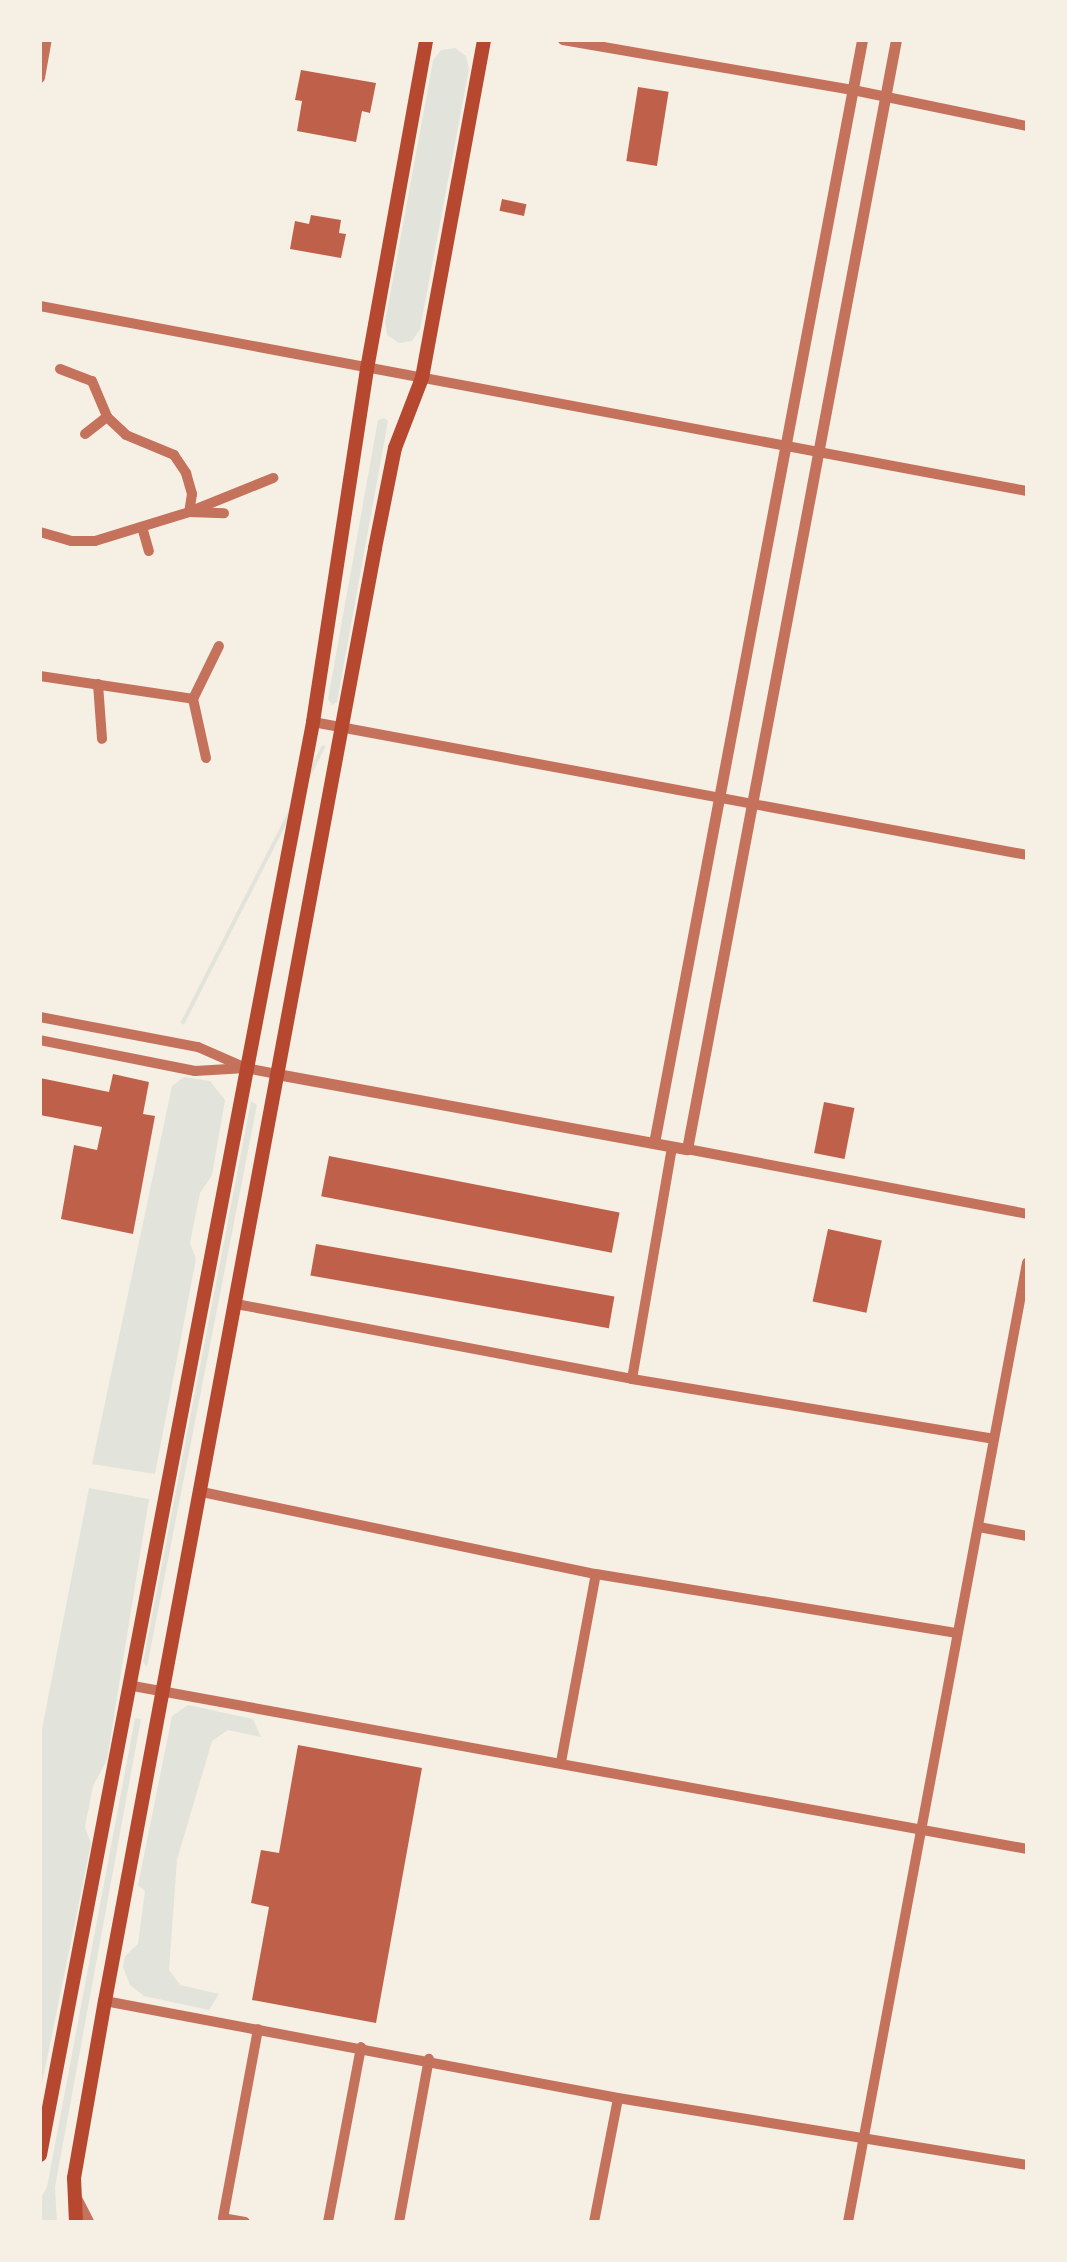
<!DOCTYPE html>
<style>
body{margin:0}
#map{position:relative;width:1067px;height:2262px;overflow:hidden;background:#f6efe4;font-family:"Playfair Display",serif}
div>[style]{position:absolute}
.green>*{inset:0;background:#e2e4dc;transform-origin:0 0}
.building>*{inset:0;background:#bf614a;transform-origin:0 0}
.minor>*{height:10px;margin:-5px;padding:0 5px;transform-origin:5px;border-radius:5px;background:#c5725c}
.tertiary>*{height:11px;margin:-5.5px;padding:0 5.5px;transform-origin:5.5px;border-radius:5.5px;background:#c5725c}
.secondary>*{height:14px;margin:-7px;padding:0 7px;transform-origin:7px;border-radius:7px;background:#b5482f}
span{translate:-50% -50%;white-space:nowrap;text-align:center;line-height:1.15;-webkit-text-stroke:9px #f6efe4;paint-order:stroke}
.frame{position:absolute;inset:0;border:42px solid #f6efe4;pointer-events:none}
</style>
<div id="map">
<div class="green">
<div style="clip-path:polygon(455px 48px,466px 56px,469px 69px,420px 329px,412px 341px,399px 343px,387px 335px,385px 322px,433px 61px,441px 50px)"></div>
<div style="clip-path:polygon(384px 418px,388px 421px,337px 702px,332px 705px,328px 699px,378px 420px)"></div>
<div style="left:322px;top:745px;width:4px;height:312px;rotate:27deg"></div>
<div style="clip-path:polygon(184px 1077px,210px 1081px,225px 1100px,212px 1175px,200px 1193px,190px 1243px,196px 1259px,155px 1474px,92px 1464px,172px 1086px)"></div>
<div style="clip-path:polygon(251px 1101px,257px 1105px,147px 1667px,143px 1662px)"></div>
<div style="clip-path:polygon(89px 1488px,149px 1499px,107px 1760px,93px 1786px,85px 1827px,91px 1844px,40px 2093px,40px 1739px)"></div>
<div style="clip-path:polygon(188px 1705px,253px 1719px,261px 1737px,228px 1730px,212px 1741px,177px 1860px,169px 1970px,180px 1985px,219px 1994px,209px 2010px,144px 1996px,130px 1985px,123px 1967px,125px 1956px,138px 1944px,145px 1891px,138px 1885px,172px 1716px)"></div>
<div style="clip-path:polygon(135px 1718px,141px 1719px,55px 2187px,57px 2222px,40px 2222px,40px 2200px,47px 2187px)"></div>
</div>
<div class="building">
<div style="clip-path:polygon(301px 70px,376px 83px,370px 113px,362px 111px,356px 142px,297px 131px,302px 101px,295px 100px)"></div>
<div style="left:638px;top:87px;width:31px;height:75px;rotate:9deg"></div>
<div style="left:502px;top:199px;width:25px;height:12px;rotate:12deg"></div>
<div style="clip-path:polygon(311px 215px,341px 220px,339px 233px,346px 234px,341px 258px,290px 249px,295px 221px,309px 224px)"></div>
<div style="clip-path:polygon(113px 1074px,149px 1082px,143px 1114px,155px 1116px,133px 1234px,61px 1219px,74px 1145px,97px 1150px,102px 1127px,40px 1115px,40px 1078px,109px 1092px)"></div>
<div style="left:824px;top:1102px;width:31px;height:52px;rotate:11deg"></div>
<div style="left:329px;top:1156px;width:296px;height:41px;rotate:11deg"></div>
<div style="left:828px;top:1229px;width:55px;height:74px;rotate:12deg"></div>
<div style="left:316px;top:1244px;width:303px;height:32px;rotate:10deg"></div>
<div style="clip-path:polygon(298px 1745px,422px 1768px,376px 2023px,252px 2000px,269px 1907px,251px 1903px,261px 1850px,279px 1853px)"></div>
</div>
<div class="minor">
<div style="left:563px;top:40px;width:294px;rotate:9.8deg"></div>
<div style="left:853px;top:90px;width:178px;rotate:11.7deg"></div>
<div style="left:40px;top:78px;width:39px;rotate:-80deg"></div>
<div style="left:40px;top:306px;width:1004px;rotate:10.62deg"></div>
<div style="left:60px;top:369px;width:34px;rotate:21deg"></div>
<div style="left:92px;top:381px;width:39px;rotate:67deg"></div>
<div style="left:107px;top:417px;width:26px;rotate:43deg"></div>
<div style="left:126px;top:435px;width:52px;rotate:22.6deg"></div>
<div style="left:174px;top:455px;width:22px;rotate:56deg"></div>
<div style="left:186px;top:473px;width:22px;rotate:74deg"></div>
<div style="left:192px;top:494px;width:18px;rotate:99deg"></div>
<div style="left:189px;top:512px;width:35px;rotate:2deg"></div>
<div style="left:85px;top:434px;width:28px;rotate:-38deg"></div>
<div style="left:142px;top:527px;width:25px;rotate:74deg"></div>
<div style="left:40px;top:532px;width:33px;rotate:16deg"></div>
<div style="left:72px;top:541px;width:23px"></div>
<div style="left:95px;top:541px;width:98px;rotate:-17.1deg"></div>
<div style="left:189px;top:512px;width:91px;rotate:-22deg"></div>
<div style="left:40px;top:676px;width:155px;rotate:8.5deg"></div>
<div style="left:98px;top:684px;width:55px;rotate:85.8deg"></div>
<div style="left:313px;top:722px;width:726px;rotate:10.55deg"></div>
<div style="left:206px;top:758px;width:60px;rotate:-102.4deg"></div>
<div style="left:193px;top:699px;width:59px;rotate:-63.9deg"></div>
<div style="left:40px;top:1017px;width:161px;rotate:10.8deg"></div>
<div style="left:198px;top:1047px;width:52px;rotate:23.6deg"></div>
<div style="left:246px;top:1068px;width:51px;rotate:176.6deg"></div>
<div style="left:195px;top:1071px;width:158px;rotate:-168.7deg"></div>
<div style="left:246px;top:1068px;width:32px;rotate:11deg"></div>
<div style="left:687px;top:1149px;width:346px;rotate:10.8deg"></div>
<div style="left:236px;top:1304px;width:403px;rotate:10.7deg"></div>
<div style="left:632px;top:1379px;width:366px;rotate:9.4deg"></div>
<div style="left:632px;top:1379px;width:235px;rotate:-80.2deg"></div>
<div style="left:202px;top:1492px;width:402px;rotate:11.8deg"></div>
<div style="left:596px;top:1574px;width:366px;rotate:9.3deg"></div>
<div style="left:979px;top:1527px;width:49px;rotate:10.6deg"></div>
<div style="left:133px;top:1686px;width:909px;rotate:10.33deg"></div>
<div style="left:561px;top:1762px;width:191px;rotate:-79.5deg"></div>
<div style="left:105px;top:2001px;width:522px;rotate:10.71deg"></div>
<div style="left:618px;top:2098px;width:414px;rotate:9.3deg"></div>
<div style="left:78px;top:2200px;width:25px;rotate:63deg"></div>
<div style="left:245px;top:2222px;width:22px;rotate:-170deg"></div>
<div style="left:223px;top:2218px;width:192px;rotate:-79.5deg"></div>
<div style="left:328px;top:2222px;width:178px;rotate:-79.3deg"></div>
<div style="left:399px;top:2222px;width:166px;rotate:-79.6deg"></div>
<div style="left:594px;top:2222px;width:126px;rotate:-79deg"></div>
<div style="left:848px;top:2222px;width:976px;rotate:-79.43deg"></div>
</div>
<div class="tertiary">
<div style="left:277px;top:1074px;width:417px;rotate:10.4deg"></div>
<div style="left:687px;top:1149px;width:1129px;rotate:-79.33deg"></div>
<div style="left:654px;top:1143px;width:1122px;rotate:-79.32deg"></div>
</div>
<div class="secondary">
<div style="left:40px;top:2155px;width:1459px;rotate:-79.21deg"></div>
<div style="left:313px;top:722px;width:357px;rotate:-81.3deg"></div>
<div style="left:367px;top:369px;width:334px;rotate:-79.8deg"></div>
<div style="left:76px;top:2222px;width:44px;rotate:-92.6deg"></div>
<div style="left:74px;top:2178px;width:180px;rotate:-80.1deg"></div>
<div style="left:105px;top:2001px;width:1478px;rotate:-79.47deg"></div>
<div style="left:375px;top:548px;width:102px;rotate:-78.7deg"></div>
<div style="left:395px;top:448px;width:75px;rotate:-68.9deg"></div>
<div style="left:422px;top:378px;width:344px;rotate:-79.6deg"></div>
</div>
<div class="frame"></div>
</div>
